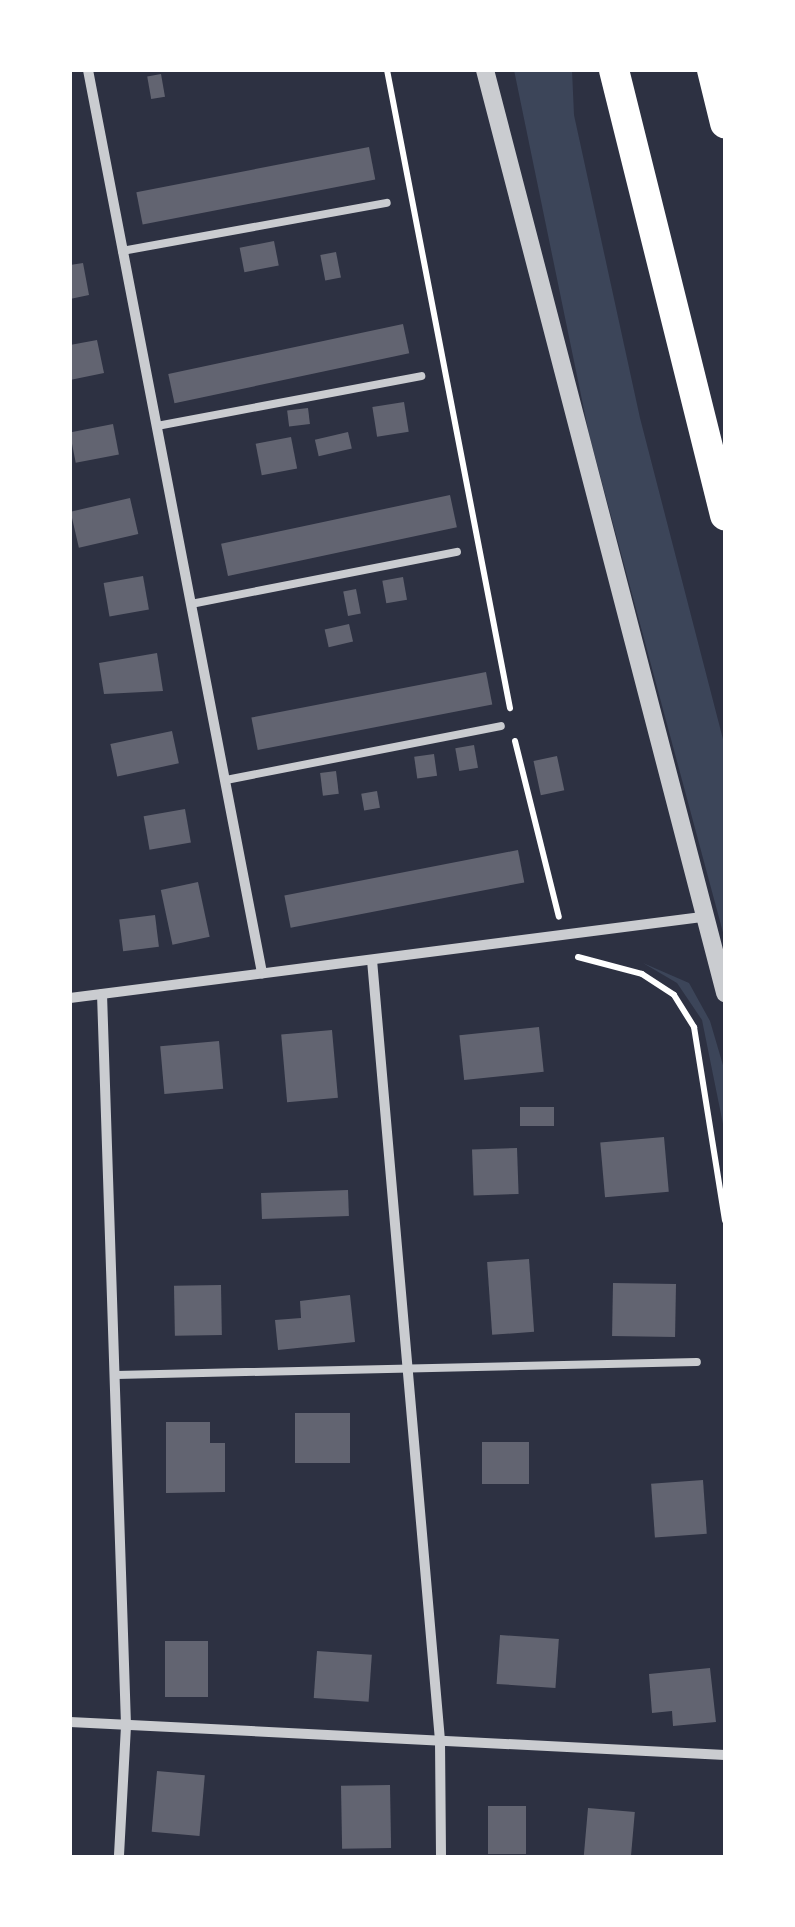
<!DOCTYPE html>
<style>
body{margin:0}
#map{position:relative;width:795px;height:1927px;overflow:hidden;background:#2d3142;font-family:"Noto Serif",serif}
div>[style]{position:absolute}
.green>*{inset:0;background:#3c4559}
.building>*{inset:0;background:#626471;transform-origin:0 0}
.path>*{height:6px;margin:-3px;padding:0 3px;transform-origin:3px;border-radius:3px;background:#fff}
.service>*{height:8px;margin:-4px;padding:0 4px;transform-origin:4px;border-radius:4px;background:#caccd0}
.minor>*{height:10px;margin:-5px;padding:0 5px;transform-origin:5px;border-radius:5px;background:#caccd0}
.tertiary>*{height:18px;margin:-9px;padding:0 9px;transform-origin:9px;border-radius:9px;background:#caccd0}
.motorway>*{height:30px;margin:-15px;padding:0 15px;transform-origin:15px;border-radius:15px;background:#fff}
span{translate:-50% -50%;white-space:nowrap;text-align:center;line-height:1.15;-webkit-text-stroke:10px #fff;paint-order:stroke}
.frame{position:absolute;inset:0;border:72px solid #fff;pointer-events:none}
</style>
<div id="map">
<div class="green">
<div style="clip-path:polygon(514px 70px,572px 70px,574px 115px,640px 418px,725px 747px,725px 940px,589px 434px)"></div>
<div style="clip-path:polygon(643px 963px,689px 983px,710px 1021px,725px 1072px,725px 1134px,702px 1020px,677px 983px)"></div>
</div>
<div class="building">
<div style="left:161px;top:74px;width:23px;height:14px;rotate:80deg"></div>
<div style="left:369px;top:147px;width:33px;height:237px;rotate:79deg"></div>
<div style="left:274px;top:241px;width:25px;height:35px;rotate:79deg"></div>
<div style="left:336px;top:252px;width:26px;height:16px;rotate:79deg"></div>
<div style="clip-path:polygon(83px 263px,89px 295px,70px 299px,70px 265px)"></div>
<div style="left:403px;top:324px;width:30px;height:240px;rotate:78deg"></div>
<div style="clip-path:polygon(97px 340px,104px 373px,70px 380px,70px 345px)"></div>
<div style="left:404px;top:402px;width:30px;height:32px;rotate:81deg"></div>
<div style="left:308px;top:408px;width:16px;height:21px;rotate:83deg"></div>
<div style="left:113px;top:424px;width:31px;height:44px;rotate:79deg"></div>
<div style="left:348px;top:432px;width:17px;height:34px;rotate:77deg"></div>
<div style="left:291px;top:437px;width:32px;height:36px;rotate:79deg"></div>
<div style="left:450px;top:495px;width:33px;height:234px;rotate:78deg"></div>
<div style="left:130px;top:498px;width:37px;height:61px;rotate:77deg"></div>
<div style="left:143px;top:576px;width:34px;height:40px;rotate:80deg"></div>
<div style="left:403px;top:577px;width:23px;height:21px;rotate:80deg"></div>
<div style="left:356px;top:589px;width:25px;height:13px;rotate:79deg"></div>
<div style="left:349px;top:624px;width:18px;height:25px;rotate:77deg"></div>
<div style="clip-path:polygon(157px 653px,163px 691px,104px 694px,99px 663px)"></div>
<div style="left:486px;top:672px;width:33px;height:239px;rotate:79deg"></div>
<div style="left:172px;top:731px;width:33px;height:63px;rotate:78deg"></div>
<div style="left:474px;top:745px;width:23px;height:19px;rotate:80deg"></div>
<div style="left:434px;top:754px;width:22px;height:20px;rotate:82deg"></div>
<div style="left:557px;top:756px;width:35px;height:24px;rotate:78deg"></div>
<div style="left:336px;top:771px;width:23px;height:16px;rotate:83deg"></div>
<div style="left:377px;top:791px;width:17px;height:16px;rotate:80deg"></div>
<div style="left:185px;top:809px;width:34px;height:42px;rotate:80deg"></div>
<div style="left:518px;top:850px;width:33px;height:238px;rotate:79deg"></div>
<div style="left:198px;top:882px;width:56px;height:38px;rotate:78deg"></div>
<div style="left:155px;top:915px;width:32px;height:36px;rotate:83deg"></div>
<div style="left:539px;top:1027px;width:45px;height:80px;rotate:84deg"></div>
<div style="left:332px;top:1030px;width:68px;height:51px;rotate:85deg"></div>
<div style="left:219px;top:1041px;width:48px;height:59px;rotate:85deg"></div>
<div style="left:554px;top:1107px;width:19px;height:34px;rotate:90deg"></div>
<div style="left:664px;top:1137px;width:55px;height:64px;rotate:85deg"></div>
<div style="left:517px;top:1148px;width:46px;height:45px;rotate:88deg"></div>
<div style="left:348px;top:1190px;width:26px;height:87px;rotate:88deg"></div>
<div style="left:529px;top:1259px;width:73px;height:42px;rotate:86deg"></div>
<div style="left:613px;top:1283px;width:63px;height:53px;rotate:1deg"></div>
<div style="left:221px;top:1285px;width:50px;height:47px;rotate:89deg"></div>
<div style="clip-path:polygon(350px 1295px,355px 1342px,278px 1350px,275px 1320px,301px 1318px,300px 1301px)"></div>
<div style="left:295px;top:1413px;width:55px;height:50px"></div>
<div style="clip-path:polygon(166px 1422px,210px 1422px,210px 1443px,225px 1443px,225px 1492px,166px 1493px)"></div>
<div style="left:482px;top:1442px;width:47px;height:42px"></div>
<div style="left:703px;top:1480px;width:54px;height:52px;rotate:86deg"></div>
<div style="left:500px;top:1635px;width:59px;height:49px;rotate:4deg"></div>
<div style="left:165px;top:1641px;width:43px;height:56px"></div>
<div style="left:317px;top:1651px;width:55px;height:47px;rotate:4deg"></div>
<div style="clip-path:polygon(710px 1668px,716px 1722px,673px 1726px,672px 1711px,652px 1713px,649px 1674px)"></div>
<div style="left:157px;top:1771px;width:48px;height:61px;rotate:5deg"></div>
<div style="left:390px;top:1785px;width:63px;height:49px;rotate:89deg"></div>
<div style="left:488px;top:1806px;width:38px;height:48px"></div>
<div style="left:588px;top:1808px;width:47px;height:49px;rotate:5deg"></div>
</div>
<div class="path">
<div style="left:387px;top:70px;width:650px;rotate:79.09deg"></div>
<div style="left:515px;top:741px;width:181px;rotate:76deg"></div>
<div style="left:578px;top:957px;width:66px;rotate:14.9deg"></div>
<div style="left:642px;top:974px;width:38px;rotate:33deg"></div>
<div style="left:674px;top:995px;width:38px;rotate:58deg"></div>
<div style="left:694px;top:1027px;width:196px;rotate:80.9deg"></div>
</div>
<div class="service">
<div style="left:122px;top:251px;width:269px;rotate:-10.3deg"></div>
<div style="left:157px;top:426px;width:269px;rotate:-10.7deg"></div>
<div style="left:191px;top:604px;width:271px;rotate:-11.1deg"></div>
<div style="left:226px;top:780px;width:280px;rotate:-11.1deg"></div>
<div style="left:116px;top:1375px;width:581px;rotate:-1.28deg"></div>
</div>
<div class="minor">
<div style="left:88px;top:70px;width:920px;rotate:79.09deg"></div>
<div style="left:372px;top:960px;width:784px;rotate:85.02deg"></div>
<div style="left:440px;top:1741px;width:116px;rotate:89.5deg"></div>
<div style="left:102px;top:994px;width:732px;rotate:88.12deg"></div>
<div style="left:126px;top:1726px;width:131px;rotate:93.1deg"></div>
<div style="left:70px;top:998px;width:637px;rotate:-7.3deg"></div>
<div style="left:70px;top:1722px;width:656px;rotate:2.88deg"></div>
</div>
<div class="tertiary">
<div style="left:485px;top:70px;width:954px;rotate:75.42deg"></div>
</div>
<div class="motorway">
<div style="left:614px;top:70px;width:459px;rotate:76deg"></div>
<div style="left:712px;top:70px;width:55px;rotate:76.2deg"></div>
</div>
<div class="frame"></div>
</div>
